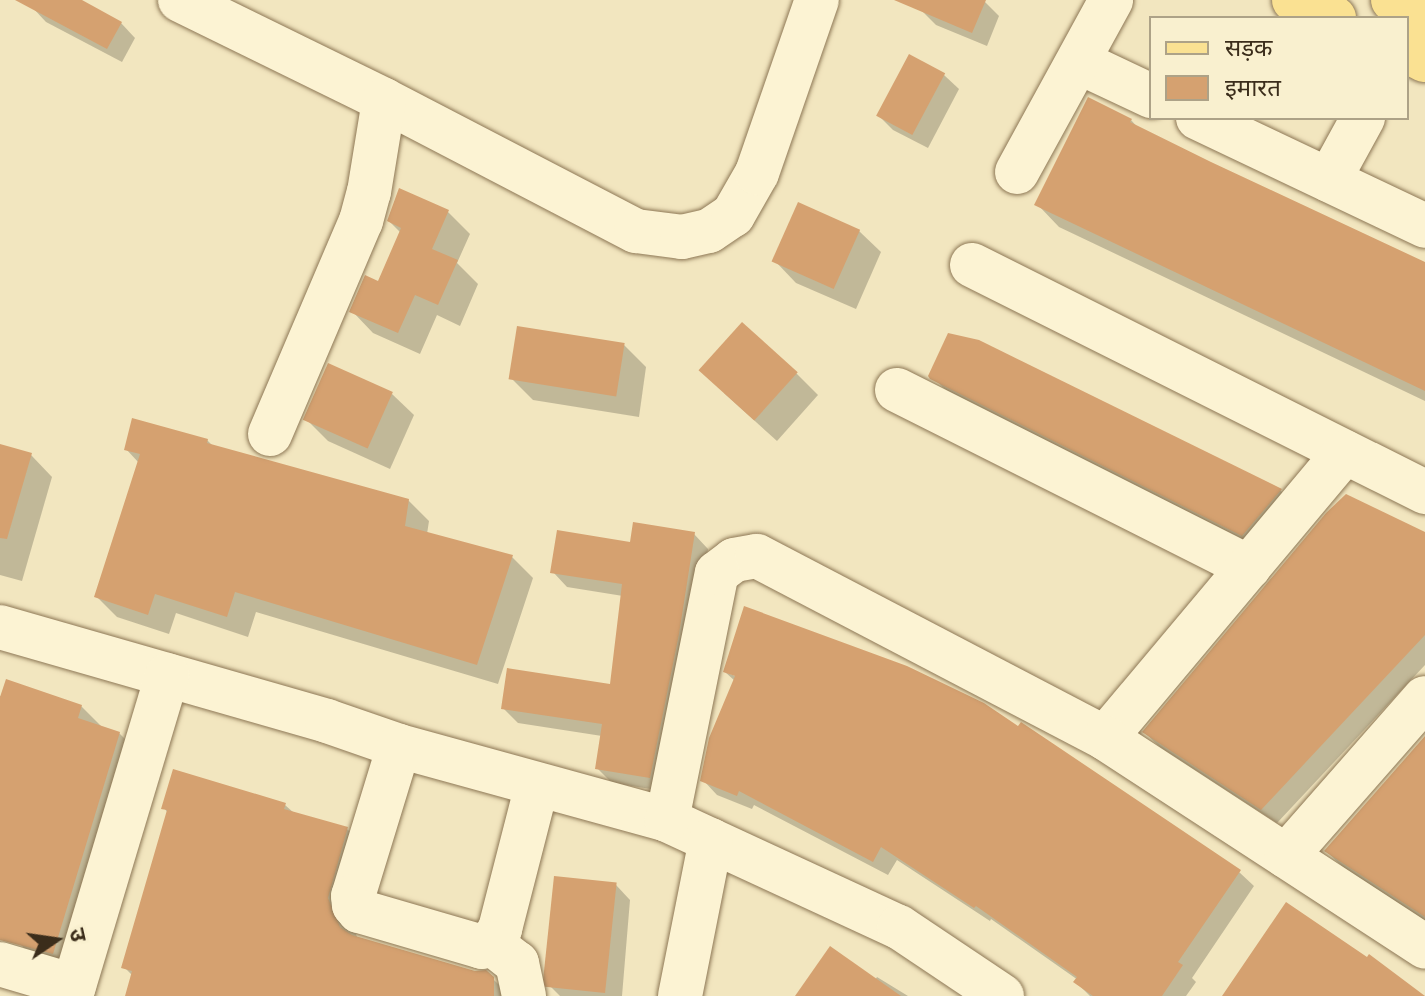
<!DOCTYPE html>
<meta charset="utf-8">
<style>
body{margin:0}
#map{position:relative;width:1425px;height:996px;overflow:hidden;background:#f2e6bf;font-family:"Noto Serif","Noto Sans Devanagari",serif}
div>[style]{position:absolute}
.shadow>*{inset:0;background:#0003}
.building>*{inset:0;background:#d5a170;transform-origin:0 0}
.roads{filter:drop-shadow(0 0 2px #8d7755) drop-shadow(0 0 2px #8d7755)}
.minor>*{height:44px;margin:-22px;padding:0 22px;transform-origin:22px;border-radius:22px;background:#fcf3d3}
.major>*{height:44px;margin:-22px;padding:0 22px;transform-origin:22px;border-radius:22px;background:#fae192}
span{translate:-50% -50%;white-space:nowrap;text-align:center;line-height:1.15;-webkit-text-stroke:7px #f9f0cf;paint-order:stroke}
.legend{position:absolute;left:1149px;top:16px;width:260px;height:104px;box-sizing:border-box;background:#f9f0cf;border:2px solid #ada287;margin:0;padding:10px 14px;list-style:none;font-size:24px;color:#3b2d1b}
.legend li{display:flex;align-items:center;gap:16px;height:40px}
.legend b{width:40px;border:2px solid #ada287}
.north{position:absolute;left:16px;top:900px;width:80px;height:80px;-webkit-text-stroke:6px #f9f0cf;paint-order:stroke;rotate:77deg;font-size:22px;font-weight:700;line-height:32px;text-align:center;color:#3b2d1b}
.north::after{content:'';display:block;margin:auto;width:28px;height:36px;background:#3b2d1b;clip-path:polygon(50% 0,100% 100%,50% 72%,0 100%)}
</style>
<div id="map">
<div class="shadow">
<div style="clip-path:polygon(35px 0,78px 0,121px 23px,135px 38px,122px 62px,46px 22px,32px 7px)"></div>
<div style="clip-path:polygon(926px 0,985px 2px,999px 16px,987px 46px,936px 25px,921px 10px)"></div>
<div style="clip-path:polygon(944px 75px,959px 89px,928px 148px,893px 130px,878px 115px)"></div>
<div style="clip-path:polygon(1131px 120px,1140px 130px,1425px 264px,1425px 401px,1059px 227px,1037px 204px)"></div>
<div style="clip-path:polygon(400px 191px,448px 212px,470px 234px,457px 263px,478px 284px,460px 326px,437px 315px,420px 354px,373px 333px,352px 311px,379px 284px,401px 233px,389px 221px)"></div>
<div style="clip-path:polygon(859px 231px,881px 252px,856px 309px,796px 283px,775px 261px)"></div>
<div style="clip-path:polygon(624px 345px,646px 367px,639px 417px,533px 400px,511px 378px)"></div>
<div style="clip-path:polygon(796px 373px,818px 395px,777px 441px,724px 393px)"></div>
<div style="clip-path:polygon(931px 376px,1280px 490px,1296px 506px,1259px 550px,947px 391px)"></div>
<div style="clip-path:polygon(392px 394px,414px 415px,390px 469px,328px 441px,306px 419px)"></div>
<div style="clip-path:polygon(207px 440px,214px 447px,408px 500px,429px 521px,427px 534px,512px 557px,533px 578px,498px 684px,256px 612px,248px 637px,176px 613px,169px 634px,117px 617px,96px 596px,139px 463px,126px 449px)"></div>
<div style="clip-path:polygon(0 446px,31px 455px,52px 477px,22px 581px,0 575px)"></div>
<div style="clip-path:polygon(694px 534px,708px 549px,693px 649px,664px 791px,612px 783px,597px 768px,602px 736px,518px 723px,503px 708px,612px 686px,623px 596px,567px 587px,553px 572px,631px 544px)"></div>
<div style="clip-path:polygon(1425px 535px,1425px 665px,1277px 823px,1160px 747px,1145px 733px)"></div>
<div style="clip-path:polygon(725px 672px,1239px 872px,1254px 886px,1192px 978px,1196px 982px,1186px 996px,1090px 996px,1076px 982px,1078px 980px,991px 919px,990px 921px,897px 860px,888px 875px,754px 805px,752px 809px,717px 795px,703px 780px,735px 681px)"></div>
<div style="clip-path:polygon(0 696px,81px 706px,102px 727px,119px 733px,140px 754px,74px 973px,39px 963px,18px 942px,0 931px)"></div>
<div style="clip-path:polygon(1425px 739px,1425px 922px,1346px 870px,1326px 851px)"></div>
<div style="clip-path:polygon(285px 805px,294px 813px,347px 829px,372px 854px,352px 925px,358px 939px,493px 979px,510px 996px,127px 996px,133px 976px,124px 967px,168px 813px,164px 808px)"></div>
<div style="clip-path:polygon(616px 885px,630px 900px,622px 996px,560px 996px,550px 986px)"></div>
<div style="clip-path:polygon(877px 977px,908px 996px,798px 996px,875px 980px)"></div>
</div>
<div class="building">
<div style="clip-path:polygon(15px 0,82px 0,122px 22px,107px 49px)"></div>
<div style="clip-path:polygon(894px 0,986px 0,972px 33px)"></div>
<div style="left:909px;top:54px;width:41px;height:70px;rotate:28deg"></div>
<div style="clip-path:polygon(1088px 97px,1132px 119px,1130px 122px,1211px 162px,1425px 262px,1425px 391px,1034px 205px)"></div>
<div style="clip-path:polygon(399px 188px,449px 210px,432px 249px,458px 260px,438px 305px,415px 295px,398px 333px,349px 312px,365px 275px,378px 281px,401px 228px,387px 221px)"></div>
<div style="left:798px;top:202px;width:68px;height:65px;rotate:24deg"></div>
<div style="left:742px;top:322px;width:75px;height:65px;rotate:42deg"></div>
<div style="left:517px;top:326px;width:109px;height:54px;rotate:9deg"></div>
<div style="clip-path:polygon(948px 333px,979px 340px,1282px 489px,1242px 536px,930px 379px,928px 376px)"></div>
<div style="left:328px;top:363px;width:71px;height:62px;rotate:24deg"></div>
<div style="clip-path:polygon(132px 418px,208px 439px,207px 443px,409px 499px,405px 526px,513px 555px,477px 665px,235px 592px,227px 617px,155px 594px,148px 615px,94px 597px,140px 454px,124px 450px)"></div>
<div style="clip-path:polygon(0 444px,32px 453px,7px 539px,0 538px)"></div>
<div style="clip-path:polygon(1346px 494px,1425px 532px,1425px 635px,1261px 810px,1142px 732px,1326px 513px)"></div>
<div style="clip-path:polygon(633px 522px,695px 532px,679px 634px,650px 778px,595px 769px,602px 724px,501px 709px,507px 668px,610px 684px,622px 584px,550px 573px,557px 530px,630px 542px)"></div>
<div style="clip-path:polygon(744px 606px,907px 666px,984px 703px,1018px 726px,1021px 722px,1241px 870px,1178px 962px,1183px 965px,1162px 996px,1093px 996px,1073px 982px,1077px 977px,976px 906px,974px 908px,881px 847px,873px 862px,739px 791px,737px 796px,700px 781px,709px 738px,735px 676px,723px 672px)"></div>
<div style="clip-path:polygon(6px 679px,82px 705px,78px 718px,120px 732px,53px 954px,0 940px,0 697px)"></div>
<div style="clip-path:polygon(1425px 736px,1425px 917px,1324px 851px)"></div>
<div style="clip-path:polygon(173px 769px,286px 803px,284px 809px,348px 827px,328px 898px,340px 927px,352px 935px,475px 971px,486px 970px,494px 977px,494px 996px,125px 996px,132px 971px,121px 968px,167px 810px,161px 809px)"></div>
<div style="left:554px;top:876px;width:63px;height:111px;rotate:6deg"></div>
<div style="clip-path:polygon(1286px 902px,1367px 957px,1369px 954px,1425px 996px,1222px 996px)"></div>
<div style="clip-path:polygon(830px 946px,901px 996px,795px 996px)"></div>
</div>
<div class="roads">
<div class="minor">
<div style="left:180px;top:0;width:227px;rotate:26.1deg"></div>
<div style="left:384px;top:100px;width:284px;rotate:27.5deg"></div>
<div style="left:636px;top:231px;width:46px;rotate:7.4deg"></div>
<div style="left:682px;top:237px;width:28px;rotate:-13deg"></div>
<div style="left:709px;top:231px;width:29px;rotate:-34deg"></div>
<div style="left:733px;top:215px;width:48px;rotate:-60.3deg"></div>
<div style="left:757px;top:173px;width:183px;rotate:-70.9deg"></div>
<div style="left:1079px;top:62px;width:80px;rotate:25.3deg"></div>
<div style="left:1198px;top:118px;width:251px;rotate:25.4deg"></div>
<div style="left:1017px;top:172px;width:196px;rotate:-61.3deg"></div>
<div style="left:1329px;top:180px;width:71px;rotate:-61.3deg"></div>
<div style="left:972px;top:265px;width:507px;rotate:26.62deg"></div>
<div style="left:897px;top:390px;width:394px;rotate:26.7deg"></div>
<div style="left:270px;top:434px;width:232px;rotate:-66.9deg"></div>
<div style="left:361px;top:221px;width:30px;rotate:-75deg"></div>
<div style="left:369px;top:192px;width:93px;rotate:-80.7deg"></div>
<div style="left:0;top:627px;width:340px;rotate:16deg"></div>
<div style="left:327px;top:721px;width:76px;rotate:19.1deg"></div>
<div style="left:399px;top:746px;width:278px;rotate:15.4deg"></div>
<div style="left:667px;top:820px;width:255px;rotate:24.8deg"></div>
<div style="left:899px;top:927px;width:124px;rotate:33.8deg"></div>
<div style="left:1105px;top:738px;width:373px;rotate:-50deg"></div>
<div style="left:399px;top:746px;width:157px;rotate:107deg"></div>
<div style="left:353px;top:896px;width:9px;rotate:84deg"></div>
<div style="left:354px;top:905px;width:8px;rotate:50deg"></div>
<div style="left:359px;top:911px;width:128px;rotate:16.3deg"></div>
<div style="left:482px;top:947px;width:10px;rotate:-24deg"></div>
<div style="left:491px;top:943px;width:17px;rotate:-57deg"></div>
<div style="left:500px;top:929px;width:149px;rotate:-75.6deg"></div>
<div style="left:667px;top:820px;width:252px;rotate:-78.6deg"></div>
<div style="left:717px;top:573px;width:21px;rotate:-37deg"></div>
<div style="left:734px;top:560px;width:23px;rotate:-10deg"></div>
<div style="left:757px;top:556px;width:393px;rotate:27.6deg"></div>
<div style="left:1105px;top:738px;width:382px;rotate:33.1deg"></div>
<div style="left:1286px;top:856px;width:210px;rotate:-48.7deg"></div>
<div style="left:491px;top:943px;width:33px;rotate:38deg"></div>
<div style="left:517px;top:963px;width:34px;rotate:78deg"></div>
<div style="left:0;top:964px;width:77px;rotate:16.6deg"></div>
<div style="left:71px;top:996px;width:335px;rotate:-73.3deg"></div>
<div style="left:680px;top:996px;width:159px;rotate:-78.8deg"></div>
</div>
<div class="major">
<div style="left:1294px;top:0;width:44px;rotate:24.2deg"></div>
<div style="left:1393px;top:0;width:35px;rotate:25deg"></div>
<div style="left:1407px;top:51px;width:20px;rotate:27deg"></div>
</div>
</div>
<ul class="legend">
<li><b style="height:10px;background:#fae192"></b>सड़क</li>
<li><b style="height:22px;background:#d5a170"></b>इमारत</li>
</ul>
<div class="north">उ</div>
</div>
